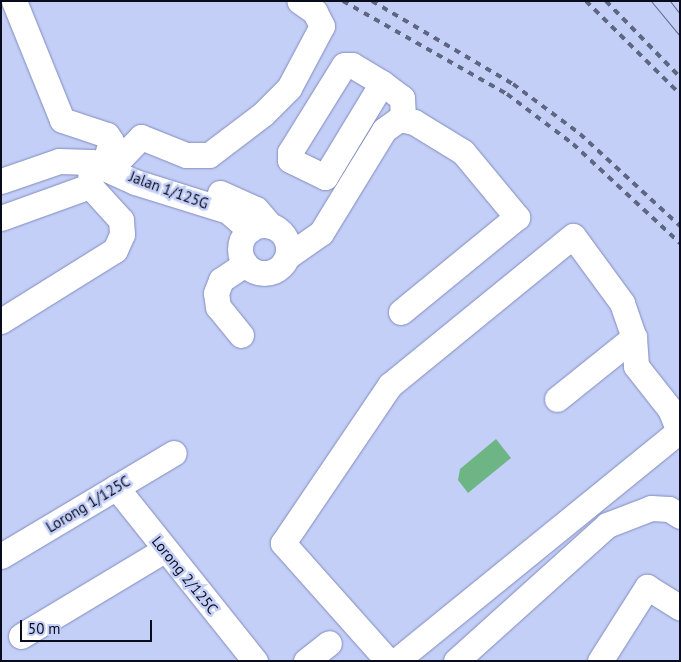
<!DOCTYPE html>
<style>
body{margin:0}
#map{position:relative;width:681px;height:662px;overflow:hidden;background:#c4cff8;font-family:"PT Sans",sans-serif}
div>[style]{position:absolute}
.water>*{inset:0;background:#6eb586}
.roads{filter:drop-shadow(0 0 1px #808cbc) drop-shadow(0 0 1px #808cbc)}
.minor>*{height:25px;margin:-12.5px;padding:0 12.5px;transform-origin:12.5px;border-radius:12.5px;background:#fff}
.minor>.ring{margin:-12.5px;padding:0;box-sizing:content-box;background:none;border:25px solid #fff;border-radius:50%}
.tram>*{height:1px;margin:-0.5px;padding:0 0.5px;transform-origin:0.5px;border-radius:0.5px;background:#5f6682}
.rail>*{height:4px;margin-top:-2px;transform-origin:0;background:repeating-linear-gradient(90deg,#5f6682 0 6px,transparent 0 12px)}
span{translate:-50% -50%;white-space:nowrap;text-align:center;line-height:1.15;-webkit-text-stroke:5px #c4cff8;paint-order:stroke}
.street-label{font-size:15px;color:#090c1d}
.frame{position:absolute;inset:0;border:2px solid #090c1d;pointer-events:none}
.scale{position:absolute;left:20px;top:620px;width:132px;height:22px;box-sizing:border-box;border:2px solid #090c1d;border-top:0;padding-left:6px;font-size:15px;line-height:18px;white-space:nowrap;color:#090c1d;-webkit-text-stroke:4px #c4cff8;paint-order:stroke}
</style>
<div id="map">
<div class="water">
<div style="clip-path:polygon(496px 439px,511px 458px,468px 493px,458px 480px,460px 469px)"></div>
</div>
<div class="roads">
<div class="minor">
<div style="left:14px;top:1px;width:128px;rotate:68deg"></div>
<div style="left:62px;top:120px;width:47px;rotate:18.4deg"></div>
<div style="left:107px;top:135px;width:7px;rotate:56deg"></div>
<div style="left:111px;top:141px;width:26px;rotate:106deg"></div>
<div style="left:382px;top:83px;width:110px;rotate:121.2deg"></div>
<div style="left:325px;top:177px;width:39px;rotate:-154deg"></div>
<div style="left:290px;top:160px;width:8px;rotate:-90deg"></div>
<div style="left:290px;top:152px;width:102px;rotate:-58.2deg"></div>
<div style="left:344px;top:65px;width:8px"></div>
<div style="left:352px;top:65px;width:35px;rotate:31deg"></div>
<div style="left:382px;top:83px;width:25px;rotate:37deg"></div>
<div style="left:402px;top:98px;width:21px;rotate:87deg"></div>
<div style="left:111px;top:168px;width:43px;rotate:-45.9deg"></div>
<div style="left:141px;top:137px;width:48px;rotate:21.8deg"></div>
<div style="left:186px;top:155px;width:23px"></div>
<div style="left:209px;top:155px;width:68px;rotate:-37.2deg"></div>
<div style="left:263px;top:114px;width:37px;rotate:-45deg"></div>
<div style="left:289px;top:88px;width:70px;rotate:-62deg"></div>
<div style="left:322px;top:26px;width:16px;rotate:-117deg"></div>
<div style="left:315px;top:12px;width:19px;rotate:-145deg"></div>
<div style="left:1px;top:181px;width:61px;rotate:-19deg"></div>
<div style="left:59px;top:161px;width:32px;rotate:2deg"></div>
<div style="left:91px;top:162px;width:48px;rotate:24.4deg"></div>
<div style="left:135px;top:182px;width:97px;rotate:17.3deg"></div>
<div style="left:228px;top:211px;width:29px;rotate:41deg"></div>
<div style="left:220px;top:193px;width:39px;rotate:24deg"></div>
<div style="left:256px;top:209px;width:23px;rotate:49deg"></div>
<div style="left:1px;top:218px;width:95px;rotate:-19.8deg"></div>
<div class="ring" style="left:240px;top:225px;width:23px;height:23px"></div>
<div style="left:288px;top:256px;width:40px;rotate:-34.9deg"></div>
<div style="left:321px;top:233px;width:121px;rotate:-58.5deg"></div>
<div style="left:384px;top:130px;width:19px;rotate:-36deg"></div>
<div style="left:399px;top:119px;width:15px;rotate:11deg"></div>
<div style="left:414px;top:122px;width:57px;rotate:31.5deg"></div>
<div style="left:463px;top:152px;width:85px;rotate:50.3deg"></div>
<div style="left:517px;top:217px;width:150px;rotate:140.7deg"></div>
<div style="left:1px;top:321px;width:134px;rotate:-31.9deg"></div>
<div style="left:115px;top:250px;width:17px;rotate:-66deg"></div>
<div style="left:122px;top:234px;width:14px;rotate:-94deg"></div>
<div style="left:121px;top:220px;width:46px;rotate:-132.4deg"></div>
<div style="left:90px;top:186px;width:24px;rotate:-88deg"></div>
<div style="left:241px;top:335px;width:36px;rotate:-129deg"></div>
<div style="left:218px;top:307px;width:14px;rotate:-98deg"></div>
<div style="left:216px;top:293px;width:14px;rotate:-69deg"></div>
<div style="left:221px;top:280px;width:29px;rotate:-34deg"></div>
<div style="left:557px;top:399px;width:99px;rotate:-38.8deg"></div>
<div style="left:116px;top:487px;width:223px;rotate:51.4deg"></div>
<div style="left:1px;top:556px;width:201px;rotate:-30.8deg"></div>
<div style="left:21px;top:636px;width:167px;rotate:-31deg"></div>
<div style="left:306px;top:661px;width:29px;rotate:-38deg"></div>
<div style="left:388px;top:661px;width:158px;rotate:-131.7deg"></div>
<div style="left:283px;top:543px;width:191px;rotate:-55.9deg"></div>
<div style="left:390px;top:385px;width:236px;rotate:-39.2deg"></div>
<div style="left:573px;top:236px;width:83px;rotate:53.8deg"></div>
<div style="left:622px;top:303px;width:36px;rotate:71deg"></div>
<div style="left:634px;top:337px;width:29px;rotate:86deg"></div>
<div style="left:636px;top:366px;width:55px;rotate:51.7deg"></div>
<div style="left:670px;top:409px;width:24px;rotate:68deg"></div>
<div style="left:679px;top:431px;width:365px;rotate:140.9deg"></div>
<div style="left:456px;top:661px;width:203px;rotate:-42deg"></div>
<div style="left:607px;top:525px;width:47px;rotate:-21.1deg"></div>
<div style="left:651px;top:508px;width:18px;rotate:3deg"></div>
<div style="left:669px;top:509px;width:13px;rotate:32deg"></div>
<div style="left:600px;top:661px;width:88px;rotate:-57.6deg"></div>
<div style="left:647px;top:587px;width:39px;rotate:32deg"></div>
</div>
</div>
<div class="tram">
<div style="left:651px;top:1px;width:45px;rotate:50.4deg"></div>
<div style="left:670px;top:1px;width:16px;rotate:52deg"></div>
</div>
<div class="rail">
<div style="left:343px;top:1px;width:189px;rotate:29.6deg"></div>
<div style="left:507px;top:94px;width:83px;rotate:37.1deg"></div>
<div style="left:573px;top:144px;width:146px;rotate:42.8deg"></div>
<div style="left:372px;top:1px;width:164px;rotate:30.5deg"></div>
<div style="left:513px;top:84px;width:84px;rotate:36.7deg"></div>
<div style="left:580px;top:134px;width:136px;rotate:42.6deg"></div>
<div style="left:586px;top:1px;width:132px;rotate:44.7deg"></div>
<div style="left:606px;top:1px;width:106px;rotate:45.8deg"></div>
</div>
<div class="street-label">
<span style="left:169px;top:190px;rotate:20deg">Jalan 1/125G</span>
<span style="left:88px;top:504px;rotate:-31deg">Lorong 1/125C</span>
<span style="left:185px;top:575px;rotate:51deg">Lorong 2/125C</span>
</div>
<div class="frame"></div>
<div class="scale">50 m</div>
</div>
